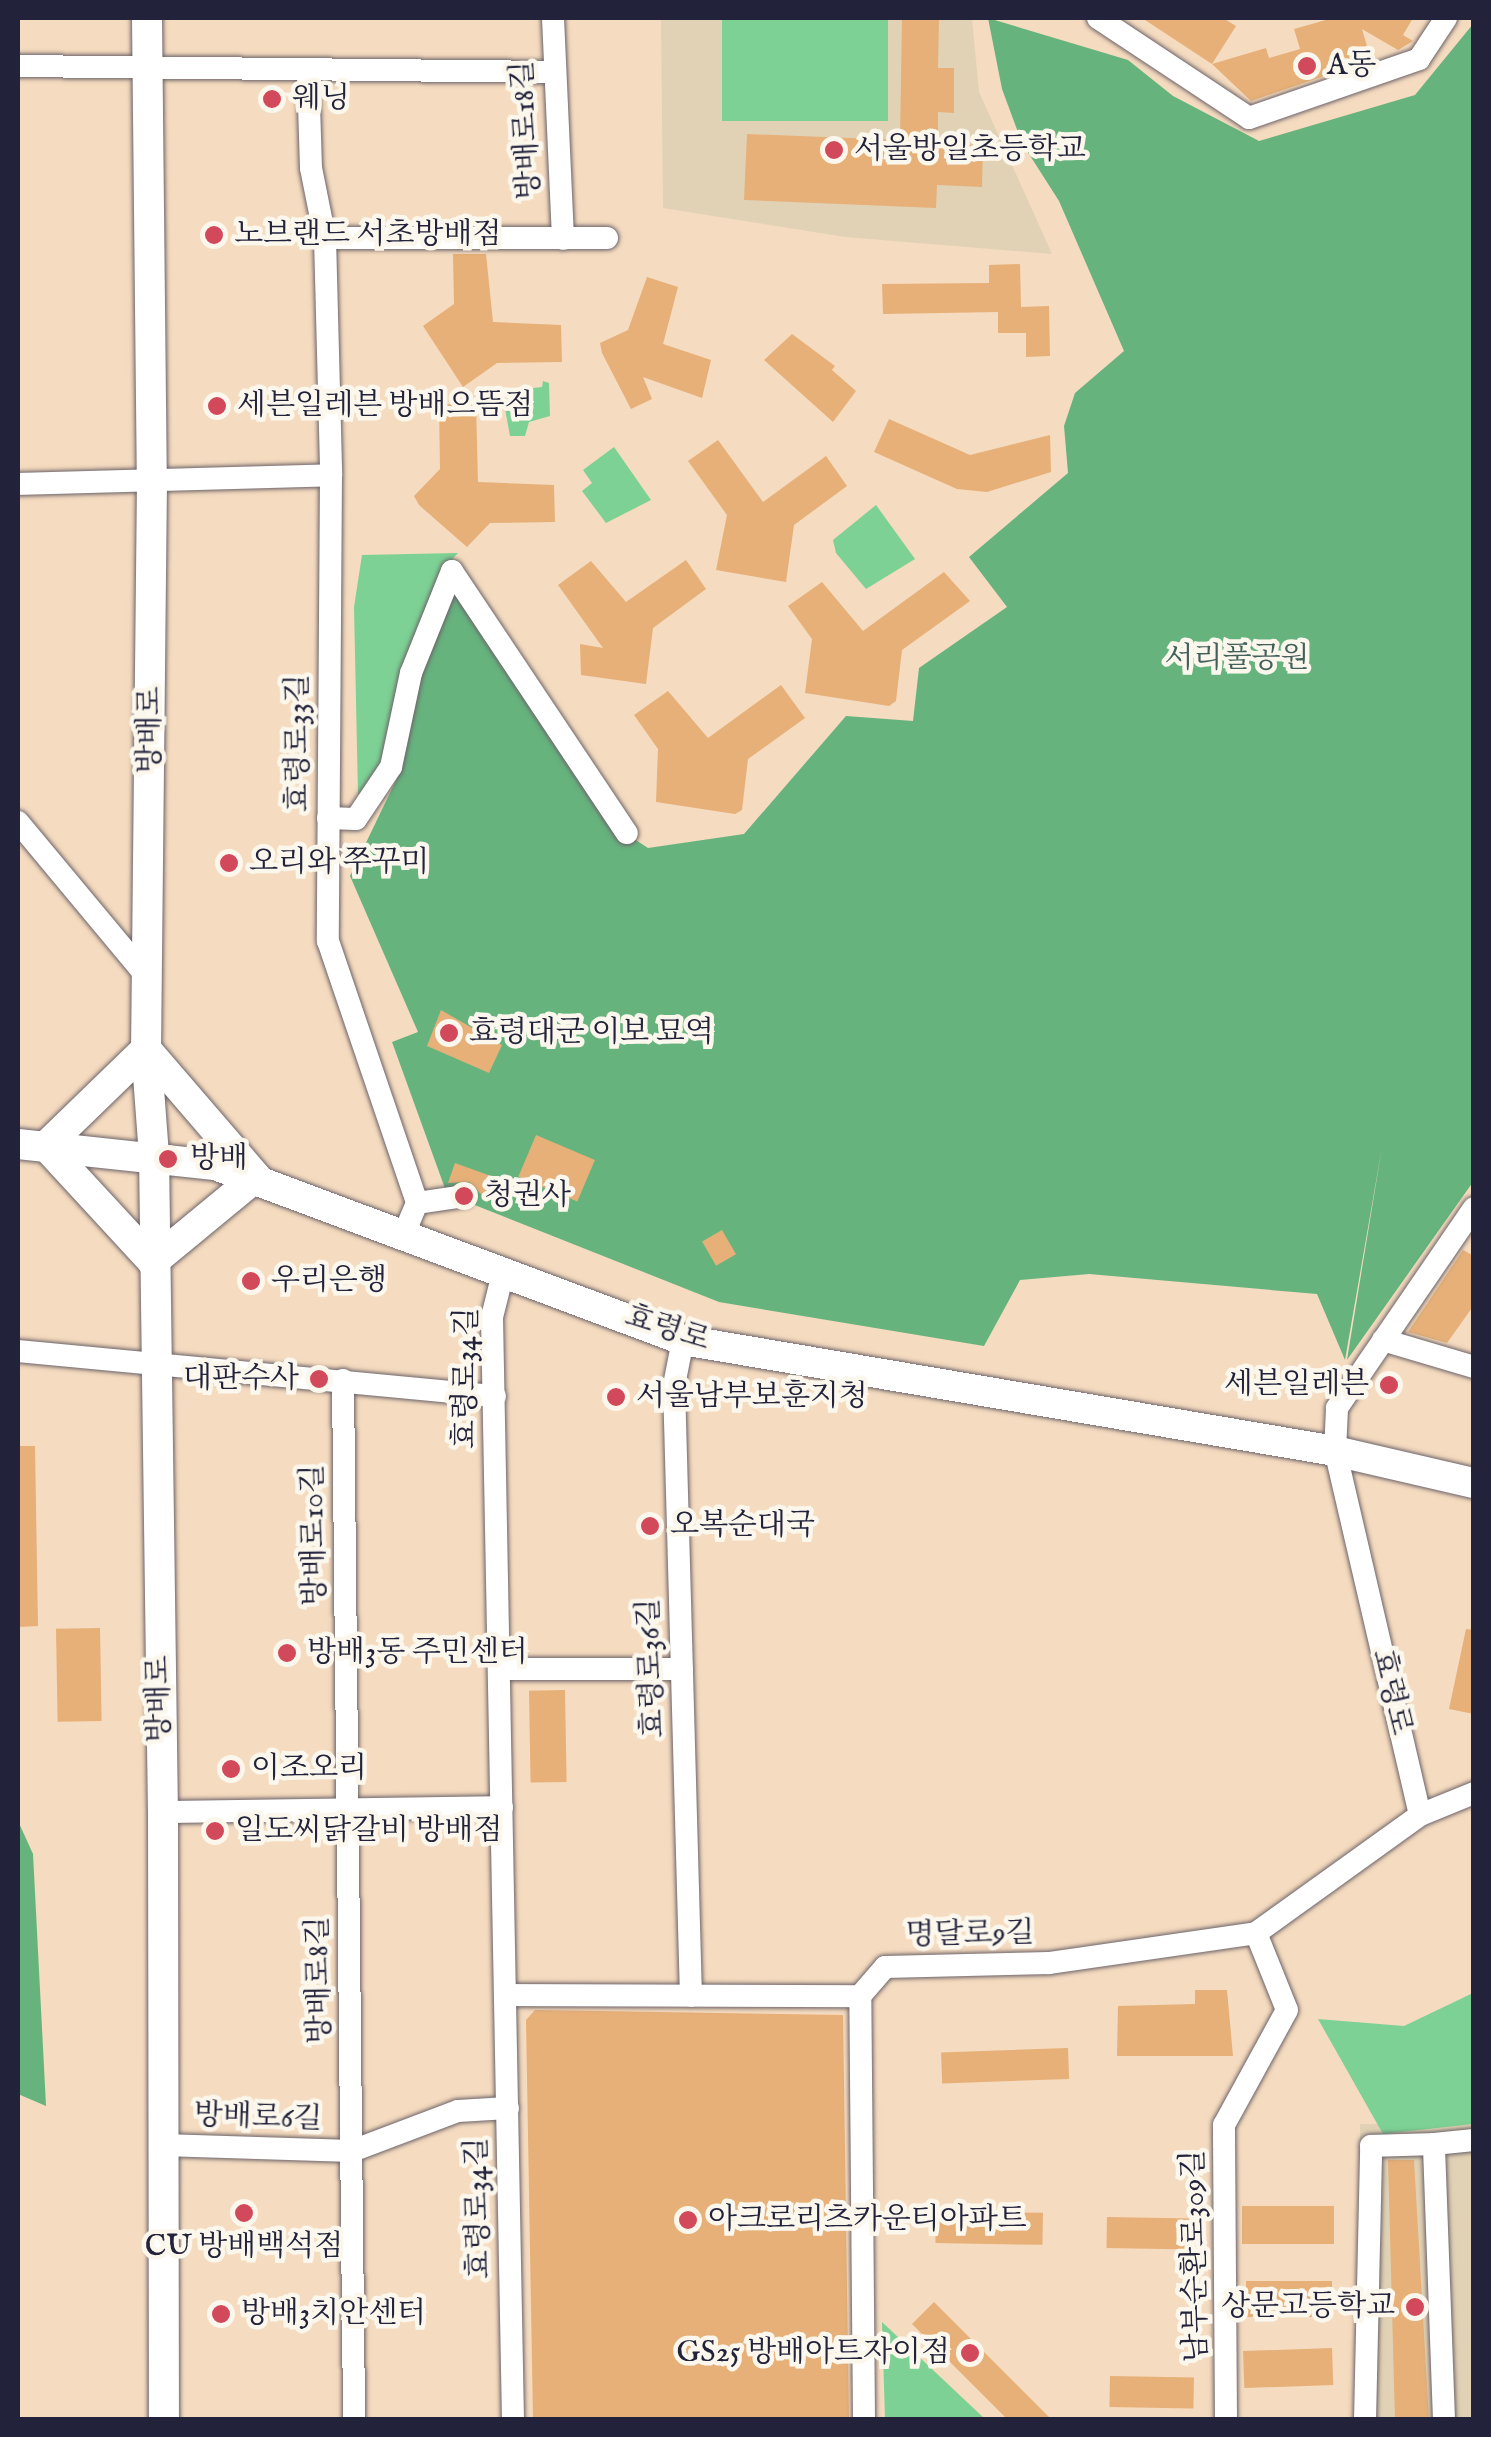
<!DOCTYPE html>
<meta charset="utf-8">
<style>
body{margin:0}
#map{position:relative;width:1491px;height:2437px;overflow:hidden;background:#f5dbbf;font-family:"IM FELL English","Noto Serif KR",serif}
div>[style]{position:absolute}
.built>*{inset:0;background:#e1d2b5;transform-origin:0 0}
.green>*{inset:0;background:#7dd194;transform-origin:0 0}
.forest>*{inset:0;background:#66b37e}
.building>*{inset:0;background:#e6b078;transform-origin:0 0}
.roads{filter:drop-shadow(0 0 2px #6c6369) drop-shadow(0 0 2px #6c6369)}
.street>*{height:22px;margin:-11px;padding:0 11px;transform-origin:11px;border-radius:11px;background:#fff}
.secondary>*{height:30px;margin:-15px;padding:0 15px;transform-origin:15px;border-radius:15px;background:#fff}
.dots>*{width:28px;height:28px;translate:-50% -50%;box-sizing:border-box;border:5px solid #fbf7ec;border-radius:50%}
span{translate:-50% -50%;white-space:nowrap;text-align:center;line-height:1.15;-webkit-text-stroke:9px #fbf7ec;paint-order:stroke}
.poi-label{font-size:30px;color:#22223b}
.left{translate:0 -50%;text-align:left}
.right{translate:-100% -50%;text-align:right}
.street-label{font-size:30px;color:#22223b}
.park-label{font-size:30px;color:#425f5a}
.frame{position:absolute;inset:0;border:20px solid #22223b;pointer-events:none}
</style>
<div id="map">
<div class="built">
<div style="clip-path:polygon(661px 18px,972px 18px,979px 92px,1052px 254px,845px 237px,663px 208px)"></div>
<div style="left:1473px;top:2124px;width:295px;height:113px;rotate:90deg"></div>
</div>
<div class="green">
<div style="left:722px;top:18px;width:166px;height:103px"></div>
<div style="clip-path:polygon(543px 381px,549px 383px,550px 416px,529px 422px,525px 436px,510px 436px,504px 403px,516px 390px,542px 387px)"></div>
<div style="clip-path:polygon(614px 447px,651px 500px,606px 523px,582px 491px,592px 483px,583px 470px)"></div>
<div style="clip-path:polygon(876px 505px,915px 559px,866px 589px,836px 553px,833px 540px)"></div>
<div style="clip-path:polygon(458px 553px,442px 570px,396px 737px,367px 795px,358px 794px,354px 607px,362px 555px)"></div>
<div style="clip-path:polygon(1473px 1993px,1473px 2124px,1383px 2134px,1318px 2019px,1404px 2026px)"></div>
<div style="clip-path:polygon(882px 2322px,985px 2419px,885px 2419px)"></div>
</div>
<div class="forest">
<div style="clip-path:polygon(988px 18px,1128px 60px,1173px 96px,1259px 141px,1415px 95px,1473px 24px,1473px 1182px,1347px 1360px,1382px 1147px,1345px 1360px,1317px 1294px,1089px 1274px,1020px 1280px,984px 1346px,719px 1302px,447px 1194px,392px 1042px,418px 1032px,350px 876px,401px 770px,414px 673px,453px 583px,622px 831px,648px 848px,744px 834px,846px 716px,913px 721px,919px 668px,1007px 607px,969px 557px,1068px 473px,1064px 426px,1075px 393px,1124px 351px,1059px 201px,1022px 143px,1002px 89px)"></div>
<div style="clip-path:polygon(18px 1821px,33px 1854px,46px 2106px,18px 2094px)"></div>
</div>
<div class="building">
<div style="clip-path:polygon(902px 18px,939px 18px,938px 68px,954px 68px,954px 113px,938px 112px,938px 144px,983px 145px,982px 187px,937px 185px,936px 208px,744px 200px,747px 134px,900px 140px)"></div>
<div style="clip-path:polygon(1142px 18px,1223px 18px,1236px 26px,1212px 64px)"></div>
<div style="clip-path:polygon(1333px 18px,1413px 18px,1403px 35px,1413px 41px,1398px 50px,1362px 29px,1371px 60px,1251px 101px,1212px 64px,1266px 48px,1269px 58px,1300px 49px,1294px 29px)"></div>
<div style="clip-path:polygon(453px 254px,486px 254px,493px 322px,561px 325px,562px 362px,497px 363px,463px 387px,423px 326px,454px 304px)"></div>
<div style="clip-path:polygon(1020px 264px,1021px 307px,1049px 306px,1050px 356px,1026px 357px,1026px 333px,998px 333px,998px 312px,883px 314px,882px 284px,989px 283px,989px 265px)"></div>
<div style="clip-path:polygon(647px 277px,678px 287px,663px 344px,711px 360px,702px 398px,643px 377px,652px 399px,631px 409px,602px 353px,600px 343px,628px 330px)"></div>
<div style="clip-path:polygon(792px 334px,835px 366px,832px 370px,856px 391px,833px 422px,764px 360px)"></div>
<div style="clip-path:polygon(439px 404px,476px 405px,478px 482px,554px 485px,555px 522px,490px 523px,467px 547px,419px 505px,414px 496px,440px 469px)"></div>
<div style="clip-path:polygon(889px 419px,970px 455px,1050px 435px,1051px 472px,987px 492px,957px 489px,874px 452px)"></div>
<div style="clip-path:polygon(718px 440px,763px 502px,826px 456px,847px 486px,794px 525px,786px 582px,716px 570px,727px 515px,688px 461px)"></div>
<div style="clip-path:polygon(686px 560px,706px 589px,653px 628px,646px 684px,581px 675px,580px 644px,603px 648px,558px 585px,591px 561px,626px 602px)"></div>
<div style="clip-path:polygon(944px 572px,970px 601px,902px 650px,896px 701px,889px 706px,805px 693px,812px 639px,788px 606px,822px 582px,863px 631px)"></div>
<div style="clip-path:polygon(781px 685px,805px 718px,748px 759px,742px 810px,735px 814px,656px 802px,658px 749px,634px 715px,668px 691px,708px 738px)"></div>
<div style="clip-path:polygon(441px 1010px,502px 1045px,489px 1073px,427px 1046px)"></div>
<div style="left:536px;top:1135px;width:64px;height:45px;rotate:23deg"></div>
<div style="clip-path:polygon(455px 1163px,491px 1176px,484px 1197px,469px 1182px,448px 1183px)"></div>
<div style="left:722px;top:1230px;width:28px;height:23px;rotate:60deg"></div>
<div style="clip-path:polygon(1463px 1250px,1474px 1256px,1474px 1305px,1447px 1343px,1408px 1332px)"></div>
<div style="clip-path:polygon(18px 1446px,35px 1446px,38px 1626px,18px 1627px)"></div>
<div style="left:100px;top:1628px;width:93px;height:44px;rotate:89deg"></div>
<div style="clip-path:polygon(1466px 1629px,1474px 1630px,1474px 1714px,1449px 1709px)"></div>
<div style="left:565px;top:1690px;width:92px;height:36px;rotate:89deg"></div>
<div style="clip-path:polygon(1195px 1990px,1227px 1990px,1233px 2056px,1117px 2056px,1118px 2006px,1195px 2004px)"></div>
<div style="clip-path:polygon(535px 2010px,843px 2015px,849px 2420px,533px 2420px,526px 2020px)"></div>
<div style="left:1068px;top:2048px;width:31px;height:127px;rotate:88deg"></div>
<div style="clip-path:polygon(1388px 2160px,1414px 2160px,1429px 2420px,1395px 2420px)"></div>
<div style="left:1242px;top:2206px;width:92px;height:38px"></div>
<div style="left:936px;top:2211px;width:107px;height:32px;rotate:1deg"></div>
<div style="left:1107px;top:2217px;width:84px;height:31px;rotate:1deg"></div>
<div style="left:1246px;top:2281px;width:86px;height:36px"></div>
<div style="clip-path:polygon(934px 2302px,1052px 2420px,1008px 2420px,912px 2324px)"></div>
<div style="left:1332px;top:2348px;width:37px;height:89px;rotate:88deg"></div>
<div style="left:1110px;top:2376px;width:84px;height:31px;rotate:1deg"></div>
</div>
<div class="roads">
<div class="street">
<div style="left:553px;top:18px;width:221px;rotate:87.4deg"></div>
<div style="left:1098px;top:18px;width:181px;rotate:33.5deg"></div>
<div style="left:1249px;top:118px;width:180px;rotate:-19.1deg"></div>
<div style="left:1419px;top:59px;width:49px;rotate:-56.6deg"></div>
<div style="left:18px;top:66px;width:536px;rotate:0.64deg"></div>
<div style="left:308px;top:73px;width:95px;rotate:88.2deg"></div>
<div style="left:311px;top:168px;width:71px;rotate:78.7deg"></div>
<div style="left:325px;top:238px;width:237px;rotate:88.5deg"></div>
<div style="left:331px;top:475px;width:466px;rotate:90.4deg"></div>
<div style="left:328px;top:941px;width:277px;rotate:71.2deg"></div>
<div style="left:417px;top:1203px;width:30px;rotate:113deg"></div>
<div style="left:325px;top:238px;width:282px"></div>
<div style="left:18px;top:484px;width:313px;rotate:-1.6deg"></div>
<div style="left:328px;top:818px;width:28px;rotate:2deg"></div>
<div style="left:356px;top:819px;width:63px;rotate:-56.1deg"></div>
<div style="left:391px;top:767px;width:96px;rotate:-78deg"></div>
<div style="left:411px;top:673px;width:110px;rotate:-68.1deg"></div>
<div style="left:452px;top:571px;width:315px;rotate:56.3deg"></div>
<div style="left:18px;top:822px;width:204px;rotate:50.2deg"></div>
<div style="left:417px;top:1203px;width:48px;rotate:-8.5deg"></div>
<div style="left:504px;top:1269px;width:49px;rotate:104deg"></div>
<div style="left:492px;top:1317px;width:1103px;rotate:88.91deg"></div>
<div style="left:683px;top:1340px;width:46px;rotate:101.3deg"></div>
<div style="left:674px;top:1385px;width:611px;rotate:88.41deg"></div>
<div style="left:1383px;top:1340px;width:95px;rotate:16.5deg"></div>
<div style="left:18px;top:1351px;width:479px;rotate:5.4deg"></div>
<div style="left:343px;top:1380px;width:1040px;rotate:89.39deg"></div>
<div style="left:499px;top:1669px;width:183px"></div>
<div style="left:163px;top:1812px;width:339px;rotate:-0.8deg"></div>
<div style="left:1420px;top:1815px;width:374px;rotate:-103.1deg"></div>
<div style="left:1335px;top:1451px;width:43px;rotate:-87.3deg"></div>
<div style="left:1337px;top:1408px;width:242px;rotate:-55.6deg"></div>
<div style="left:505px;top:1995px;width:355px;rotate:0.2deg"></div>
<div style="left:163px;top:2145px;width:189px;rotate:1.8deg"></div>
<div style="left:352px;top:2151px;width:113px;rotate:-20.7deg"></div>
<div style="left:458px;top:2111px;width:50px;rotate:-3.4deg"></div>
<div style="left:864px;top:2420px;width:424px;rotate:-90.5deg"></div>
<div style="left:860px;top:1996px;width:38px;rotate:-49deg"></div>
<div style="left:885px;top:1967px;width:164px;rotate:-1.4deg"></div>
<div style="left:1049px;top:1963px;width:209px;rotate:-8.2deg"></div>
<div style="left:1256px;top:1933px;width:202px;rotate:-35.7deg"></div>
<div style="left:1420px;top:1815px;width:58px;rotate:-22.2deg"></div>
<div style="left:1226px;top:2420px;width:295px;rotate:-90.4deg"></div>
<div style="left:1224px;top:2125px;width:131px;rotate:-61.3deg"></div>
<div style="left:1287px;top:2010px;width:83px;rotate:-111.9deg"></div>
<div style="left:1365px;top:2420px;width:274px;rotate:-88.7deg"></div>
<div style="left:1371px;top:2146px;width:63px;rotate:-1.8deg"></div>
<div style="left:1444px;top:2420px;width:276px;rotate:-92.1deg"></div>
<div style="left:1434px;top:2144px;width:40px;rotate:-5.7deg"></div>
</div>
<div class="secondary">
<div style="left:147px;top:18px;width:462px;rotate:89.4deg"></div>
<div style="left:152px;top:480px;width:569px;rotate:90.6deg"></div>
<div style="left:146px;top:1049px;width:106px;rotate:85.7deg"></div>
<div style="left:154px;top:1155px;width:657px;rotate:89.22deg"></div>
<div style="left:163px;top:1812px;width:608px;rotate:89.91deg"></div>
<div style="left:146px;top:1049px;width:169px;rotate:49.3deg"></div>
<div style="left:256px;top:1177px;width:134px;rotate:140.5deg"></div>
<div style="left:153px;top:1262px;width:158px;rotate:-132.7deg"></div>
<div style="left:46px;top:1146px;width:139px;rotate:-44.1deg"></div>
<div style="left:18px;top:1144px;width:198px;rotate:6.1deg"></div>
<div style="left:215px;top:1165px;width:500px;rotate:20.5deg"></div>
<div style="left:683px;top:1340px;width:661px;rotate:9.66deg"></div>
<div style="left:1335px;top:1451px;width:143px;rotate:13deg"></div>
</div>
</div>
<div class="dots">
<div style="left:1307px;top:66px;background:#d1495b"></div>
<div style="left:272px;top:99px;background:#d1495b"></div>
<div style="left:834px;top:150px;background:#d1495b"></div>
<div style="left:214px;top:235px;background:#d1495b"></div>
<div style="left:217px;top:406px;background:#d1495b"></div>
<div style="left:229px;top:863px;background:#d1495b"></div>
<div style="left:449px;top:1033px;background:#d1495b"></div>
<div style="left:168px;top:1159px;background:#d1495b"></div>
<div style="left:464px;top:1196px;background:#d1495b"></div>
<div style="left:251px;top:1281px;background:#d1495b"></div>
<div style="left:319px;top:1379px;background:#d1495b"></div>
<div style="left:1389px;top:1385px;background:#d1495b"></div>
<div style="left:616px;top:1397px;background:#d1495b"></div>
<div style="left:650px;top:1526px;background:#d1495b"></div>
<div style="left:287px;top:1653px;background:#d1495b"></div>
<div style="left:231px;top:1769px;background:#d1495b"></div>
<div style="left:215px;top:1831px;background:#d1495b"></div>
<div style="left:244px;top:2213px;background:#d1495b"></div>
<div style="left:688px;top:2220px;background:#d1495b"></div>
<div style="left:1415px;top:2307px;background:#d1495b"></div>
<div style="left:221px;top:2314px;background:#d1495b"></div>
<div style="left:970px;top:2353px;background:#d1495b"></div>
</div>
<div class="poi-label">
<span class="left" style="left:1327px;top:66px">A동</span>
<span class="left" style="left:292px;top:99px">웨닝</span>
<span class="left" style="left:854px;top:150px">서울방일초등학교</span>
<span class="left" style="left:234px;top:235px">노브랜드 서초방배점</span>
<span class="left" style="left:237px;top:406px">세븐일레븐 방배으뜸점</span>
<span class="left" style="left:249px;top:863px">오리와 쭈꾸미</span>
<span class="left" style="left:469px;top:1033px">효령대군 이보 묘역</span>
<span class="left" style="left:190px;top:1159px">방배</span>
<span class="left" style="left:484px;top:1196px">청권사</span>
<span class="left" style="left:271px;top:1281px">우리은행</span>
<span class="right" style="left:299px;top:1379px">대판수사</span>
<span class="right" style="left:1369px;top:1385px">세븐일레븐</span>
<span class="left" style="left:636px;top:1397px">서울남부보훈지청</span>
<span class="left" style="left:670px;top:1526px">오복순대국</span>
<span class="left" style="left:307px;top:1653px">방배3동 주민센터</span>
<span class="left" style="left:251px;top:1769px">이조오리</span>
<span class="left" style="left:235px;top:1831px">일도씨닭갈비 방배점</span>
<span class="left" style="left:708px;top:2220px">아크로리츠카운티아파트</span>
<span style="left:244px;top:2247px">CU 방배백석점</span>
<span class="right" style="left:1395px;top:2307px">상문고등학교</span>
<span class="left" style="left:241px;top:2314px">방배3치안센터</span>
<span class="right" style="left:950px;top:2353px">GS25 방배아트자이점</span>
</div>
<div class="street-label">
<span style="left:527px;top:130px;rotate:-93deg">방배로18길</span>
<span style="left:151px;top:730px;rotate:-90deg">방배로</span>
<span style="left:299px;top:743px;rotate:-90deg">효령로33길</span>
<span style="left:667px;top:1329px;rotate:18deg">효령로</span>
<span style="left:467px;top:1378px;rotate:-89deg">효령로34길</span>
<span style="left:315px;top:1535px;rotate:-91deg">방배로10길</span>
<span style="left:652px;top:1668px;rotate:-92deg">효령로36길</span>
<span style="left:1391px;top:1692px;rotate:77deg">효령로</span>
<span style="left:160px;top:1699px;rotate:-91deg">방배로</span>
<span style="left:970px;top:1935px;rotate:-1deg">명달로9길</span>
<span style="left:320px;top:1980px;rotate:-91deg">방배로8길</span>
<span style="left:258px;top:2118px;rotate:2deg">방배로6길</span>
<span style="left:479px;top:2208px;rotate:-91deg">효령로34길</span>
<span style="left:1196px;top:2256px;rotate:-91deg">남부순환로309길</span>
</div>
<div class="park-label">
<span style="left:1237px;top:659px">서리풀공원</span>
</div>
<div class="frame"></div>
</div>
